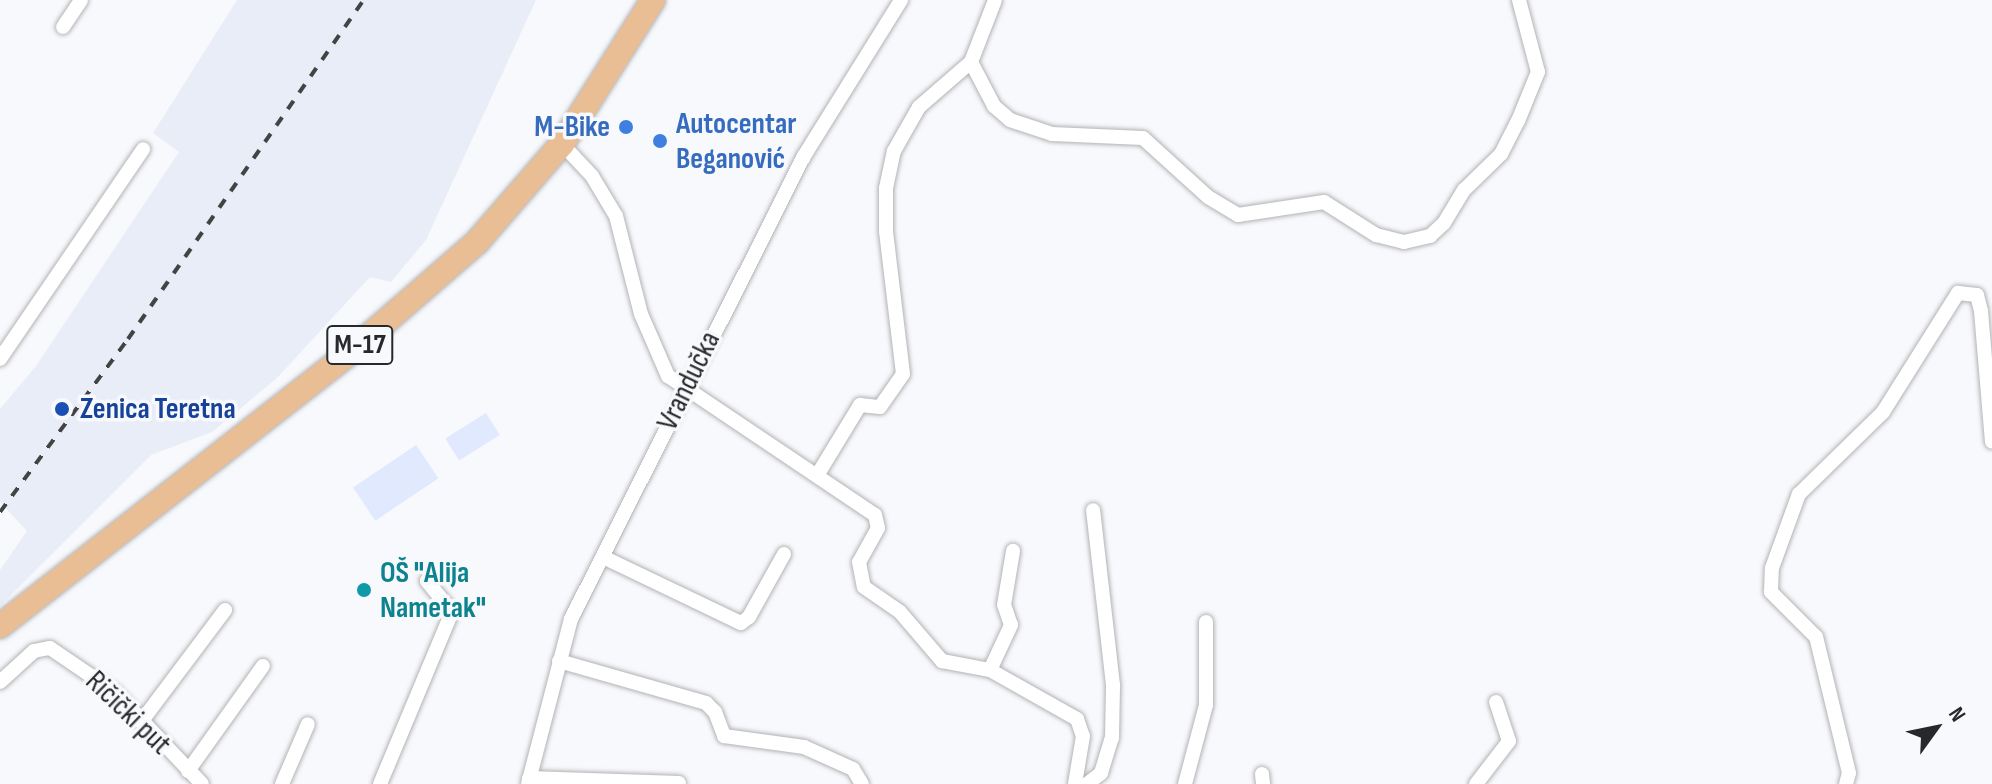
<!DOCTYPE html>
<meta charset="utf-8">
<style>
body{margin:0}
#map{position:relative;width:1992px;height:784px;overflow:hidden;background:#f8f9fc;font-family:"Sofia Sans Condensed",sans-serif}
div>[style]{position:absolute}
.built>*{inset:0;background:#e9edf7}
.green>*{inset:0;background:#e1e9ff;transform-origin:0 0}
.roads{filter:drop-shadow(0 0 2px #b3b3b6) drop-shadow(0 0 2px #b3b3b6)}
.street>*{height:14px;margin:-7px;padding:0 7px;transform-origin:7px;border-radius:7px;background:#fff}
.primary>*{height:24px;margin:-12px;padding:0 12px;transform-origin:12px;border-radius:12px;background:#e9be94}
.rail>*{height:4px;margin-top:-2px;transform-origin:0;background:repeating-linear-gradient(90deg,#424344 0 10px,transparent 0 20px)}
.dots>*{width:22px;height:22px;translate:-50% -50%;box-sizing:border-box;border:4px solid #f8f9fc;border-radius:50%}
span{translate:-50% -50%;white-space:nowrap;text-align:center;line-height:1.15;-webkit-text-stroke:7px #f8f9fc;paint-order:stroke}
.shield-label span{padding:2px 6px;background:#f8f9fc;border:2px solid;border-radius:6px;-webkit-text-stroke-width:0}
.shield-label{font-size:28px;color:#272829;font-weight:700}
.shop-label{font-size:30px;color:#366cbe;font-weight:700}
.left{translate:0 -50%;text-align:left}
.right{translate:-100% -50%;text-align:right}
.street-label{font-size:30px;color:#272829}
.transit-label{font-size:30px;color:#164399;font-weight:700}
.culture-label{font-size:30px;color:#0d838f;font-weight:700}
.north{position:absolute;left:1896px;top:688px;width:80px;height:80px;-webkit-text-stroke:6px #f8f9fc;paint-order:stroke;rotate:57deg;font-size:22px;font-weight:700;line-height:32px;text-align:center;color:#272829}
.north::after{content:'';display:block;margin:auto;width:28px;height:36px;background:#272829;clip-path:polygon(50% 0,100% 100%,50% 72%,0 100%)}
</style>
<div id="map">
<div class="built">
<div style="clip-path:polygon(237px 0,536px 0,426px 240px,391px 282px,370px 277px,277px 378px,212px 432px,151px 455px,0 606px,0 570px,27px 531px,0 502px,0 409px,36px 366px,179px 152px,153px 133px)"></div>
</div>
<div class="green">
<div style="left:486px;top:413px;width:26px;height:48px;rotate:58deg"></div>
<div style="left:416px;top:445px;width:40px;height:76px;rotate:56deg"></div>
</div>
<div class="roads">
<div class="street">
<div style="left:63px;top:27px;width:32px;rotate:-56deg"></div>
<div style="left:971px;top:62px;width:50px;rotate:62.4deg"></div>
<div style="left:994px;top:106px;width:21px;rotate:41deg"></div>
<div style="left:1010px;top:120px;width:44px;rotate:18.4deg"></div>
<div style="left:1052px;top:134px;width:91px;rotate:2.5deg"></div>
<div style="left:1143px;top:138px;width:88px;rotate:42.2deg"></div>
<div style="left:1208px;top:197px;width:35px;rotate:31deg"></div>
<div style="left:1238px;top:215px;width:87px;rotate:-8.6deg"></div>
<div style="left:1324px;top:202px;width:62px;rotate:32.4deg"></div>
<div style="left:1376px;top:235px;width:29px;rotate:14deg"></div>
<div style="left:1404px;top:242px;width:27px;rotate:-13deg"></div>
<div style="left:1430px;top:236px;width:19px;rotate:-43deg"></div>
<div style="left:1444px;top:223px;width:39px;rotate:-59deg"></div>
<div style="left:1464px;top:190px;width:52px;rotate:-44.2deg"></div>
<div style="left:1501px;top:154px;width:37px;rotate:-63deg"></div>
<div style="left:1518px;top:121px;width:53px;rotate:-67.8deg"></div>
<div style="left:1538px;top:72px;width:74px;rotate:-104.8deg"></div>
<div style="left:562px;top:144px;width:44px;rotate:46.8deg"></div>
<div style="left:592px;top:176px;width:47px;rotate:59deg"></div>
<div style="left:616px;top:216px;width:101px;rotate:75.7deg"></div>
<div style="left:641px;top:314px;width:68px;rotate:66.5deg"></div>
<div style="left:668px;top:376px;width:249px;rotate:33.9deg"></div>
<div style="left:875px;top:515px;width:13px;rotate:77deg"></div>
<div style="left:878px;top:528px;width:39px;rotate:119deg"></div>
<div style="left:859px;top:562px;width:25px;rotate:79deg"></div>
<div style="left:864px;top:587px;width:44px;rotate:34.8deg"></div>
<div style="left:900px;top:612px;width:65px;rotate:49.4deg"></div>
<div style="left:942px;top:661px;width:49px;rotate:10.6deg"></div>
<div style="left:990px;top:670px;width:100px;rotate:29.4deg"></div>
<div style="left:1077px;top:719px;width:18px;rotate:71deg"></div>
<div style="left:1083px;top:736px;width:49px;rotate:99.5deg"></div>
<div style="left:0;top:359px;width:254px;rotate:-55.7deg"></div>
<div style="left:818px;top:474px;width:81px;rotate:-58.7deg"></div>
<div style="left:860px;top:405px;width:20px;rotate:6deg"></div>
<div style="left:880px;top:407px;width:40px;rotate:-55.1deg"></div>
<div style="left:903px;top:374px;width:144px;rotate:-96.8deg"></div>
<div style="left:886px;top:231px;width:43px;rotate:-90deg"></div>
<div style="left:886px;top:188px;width:38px;rotate:-78deg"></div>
<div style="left:894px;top:151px;width:51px;rotate:-60.4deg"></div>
<div style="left:919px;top:107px;width:69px;rotate:-40.9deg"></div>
<div style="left:971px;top:62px;width:66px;rotate:-68.8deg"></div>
<div style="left:603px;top:557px;width:153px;rotate:25.6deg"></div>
<div style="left:741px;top:623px;width:10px;rotate:-37deg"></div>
<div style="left:749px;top:617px;width:72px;rotate:-60.9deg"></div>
<div style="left:559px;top:661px;width:153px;rotate:15.9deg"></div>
<div style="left:706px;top:703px;width:13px;rotate:45deg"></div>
<div style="left:715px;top:712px;width:26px;rotate:69deg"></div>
<div style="left:724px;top:736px;width:81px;rotate:7.8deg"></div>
<div style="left:804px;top:747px;width:54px;rotate:24.2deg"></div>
<div style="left:853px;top:769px;width:17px;rotate:59deg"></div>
<div style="left:990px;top:670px;width:50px;rotate:-65deg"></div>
<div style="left:1011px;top:625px;width:21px;rotate:-109deg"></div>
<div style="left:1004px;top:605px;width:55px;rotate:-80.5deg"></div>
<div style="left:0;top:682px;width:46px;rotate:-42.4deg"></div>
<div style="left:34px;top:651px;width:16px;rotate:-11deg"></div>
<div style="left:50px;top:648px;width:80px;rotate:34.3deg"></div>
<div style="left:116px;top:693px;width:125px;rotate:46.6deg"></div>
<div style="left:141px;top:722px;width:140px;rotate:-53.1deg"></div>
<div style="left:188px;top:771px;width:129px;rotate:-54.5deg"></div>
<div style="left:1262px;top:774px;width:10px;rotate:84deg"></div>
<div style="left:529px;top:778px;width:150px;rotate:1.9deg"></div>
<div style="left:282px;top:784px;width:65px;rotate:-66.6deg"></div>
<div style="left:380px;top:784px;width:186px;rotate:-67.3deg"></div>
<div style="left:452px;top:612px;width:40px;rotate:-129deg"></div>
<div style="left:528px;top:784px;width:171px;rotate:-75.4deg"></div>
<div style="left:571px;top:619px;width:518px;rotate:-63.29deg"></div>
<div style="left:804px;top:156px;width:184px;rotate:-58.1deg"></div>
<div style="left:1087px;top:784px;width:18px;rotate:-38deg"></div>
<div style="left:1101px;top:773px;width:37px;rotate:-73deg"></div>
<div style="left:1112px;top:738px;width:53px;rotate:-88.9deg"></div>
<div style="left:1113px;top:685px;width:176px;rotate:-96.5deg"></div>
<div style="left:1185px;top:784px;width:82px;rotate:-75.1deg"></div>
<div style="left:1206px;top:705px;width:83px;rotate:-90deg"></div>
<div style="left:1476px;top:784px;width:54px;rotate:-52.5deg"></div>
<div style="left:1509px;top:741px;width:41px;rotate:-108.4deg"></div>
<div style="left:1846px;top:784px;width:11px;rotate:-75deg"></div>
<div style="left:1849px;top:773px;width:140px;rotate:-103.6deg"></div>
<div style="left:1816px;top:637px;width:64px;rotate:-135deg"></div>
<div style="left:1771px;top:592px;width:24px;rotate:-88deg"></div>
<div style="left:1772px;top:568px;width:79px;rotate:-70deg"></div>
<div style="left:1799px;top:494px;width:117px;rotate:-44.3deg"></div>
<div style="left:1883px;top:412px;width:141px;rotate:-57.8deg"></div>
<div style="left:1958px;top:293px;width:19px;rotate:6deg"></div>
<div style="left:1977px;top:295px;width:16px;rotate:76deg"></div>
<div style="left:1981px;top:311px;width:131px;rotate:85.2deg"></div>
</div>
<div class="primary">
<div style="left:0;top:626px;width:449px;rotate:-38deg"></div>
<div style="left:354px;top:349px;width:163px;rotate:-41deg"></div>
<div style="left:477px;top:242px;width:130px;rotate:-49.1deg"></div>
<div style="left:562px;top:144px;width:170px;rotate:-57.7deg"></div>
</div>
</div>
<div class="rail">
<div style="left:0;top:512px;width:215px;rotate:-53.5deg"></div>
<div style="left:128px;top:339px;width:413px;rotate:-55.2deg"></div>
</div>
<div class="dots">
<div style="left:626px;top:127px;background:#3f7fe0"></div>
<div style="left:660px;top:141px;background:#3f7fe0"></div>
<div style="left:62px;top:409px;background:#1a4fb4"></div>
<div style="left:364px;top:590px;background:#0f9aa8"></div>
</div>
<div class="shield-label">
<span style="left:360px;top:345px">M-17</span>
</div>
<div class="shop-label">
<span class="left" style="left:676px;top:141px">Autocentar<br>Beganović</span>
<span class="right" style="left:610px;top:127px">M-Bike</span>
</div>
<div class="street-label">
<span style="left:689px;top:381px;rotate:-64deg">Vrandučka</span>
<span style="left:128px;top:713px;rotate:44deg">Ričički put</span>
</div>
<div class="transit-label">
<span class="left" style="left:80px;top:409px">Zenica Teretna</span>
</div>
<div class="culture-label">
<span class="left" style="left:380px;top:590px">OŠ "Alija<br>Nametak"</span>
</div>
<div class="north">N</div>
</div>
